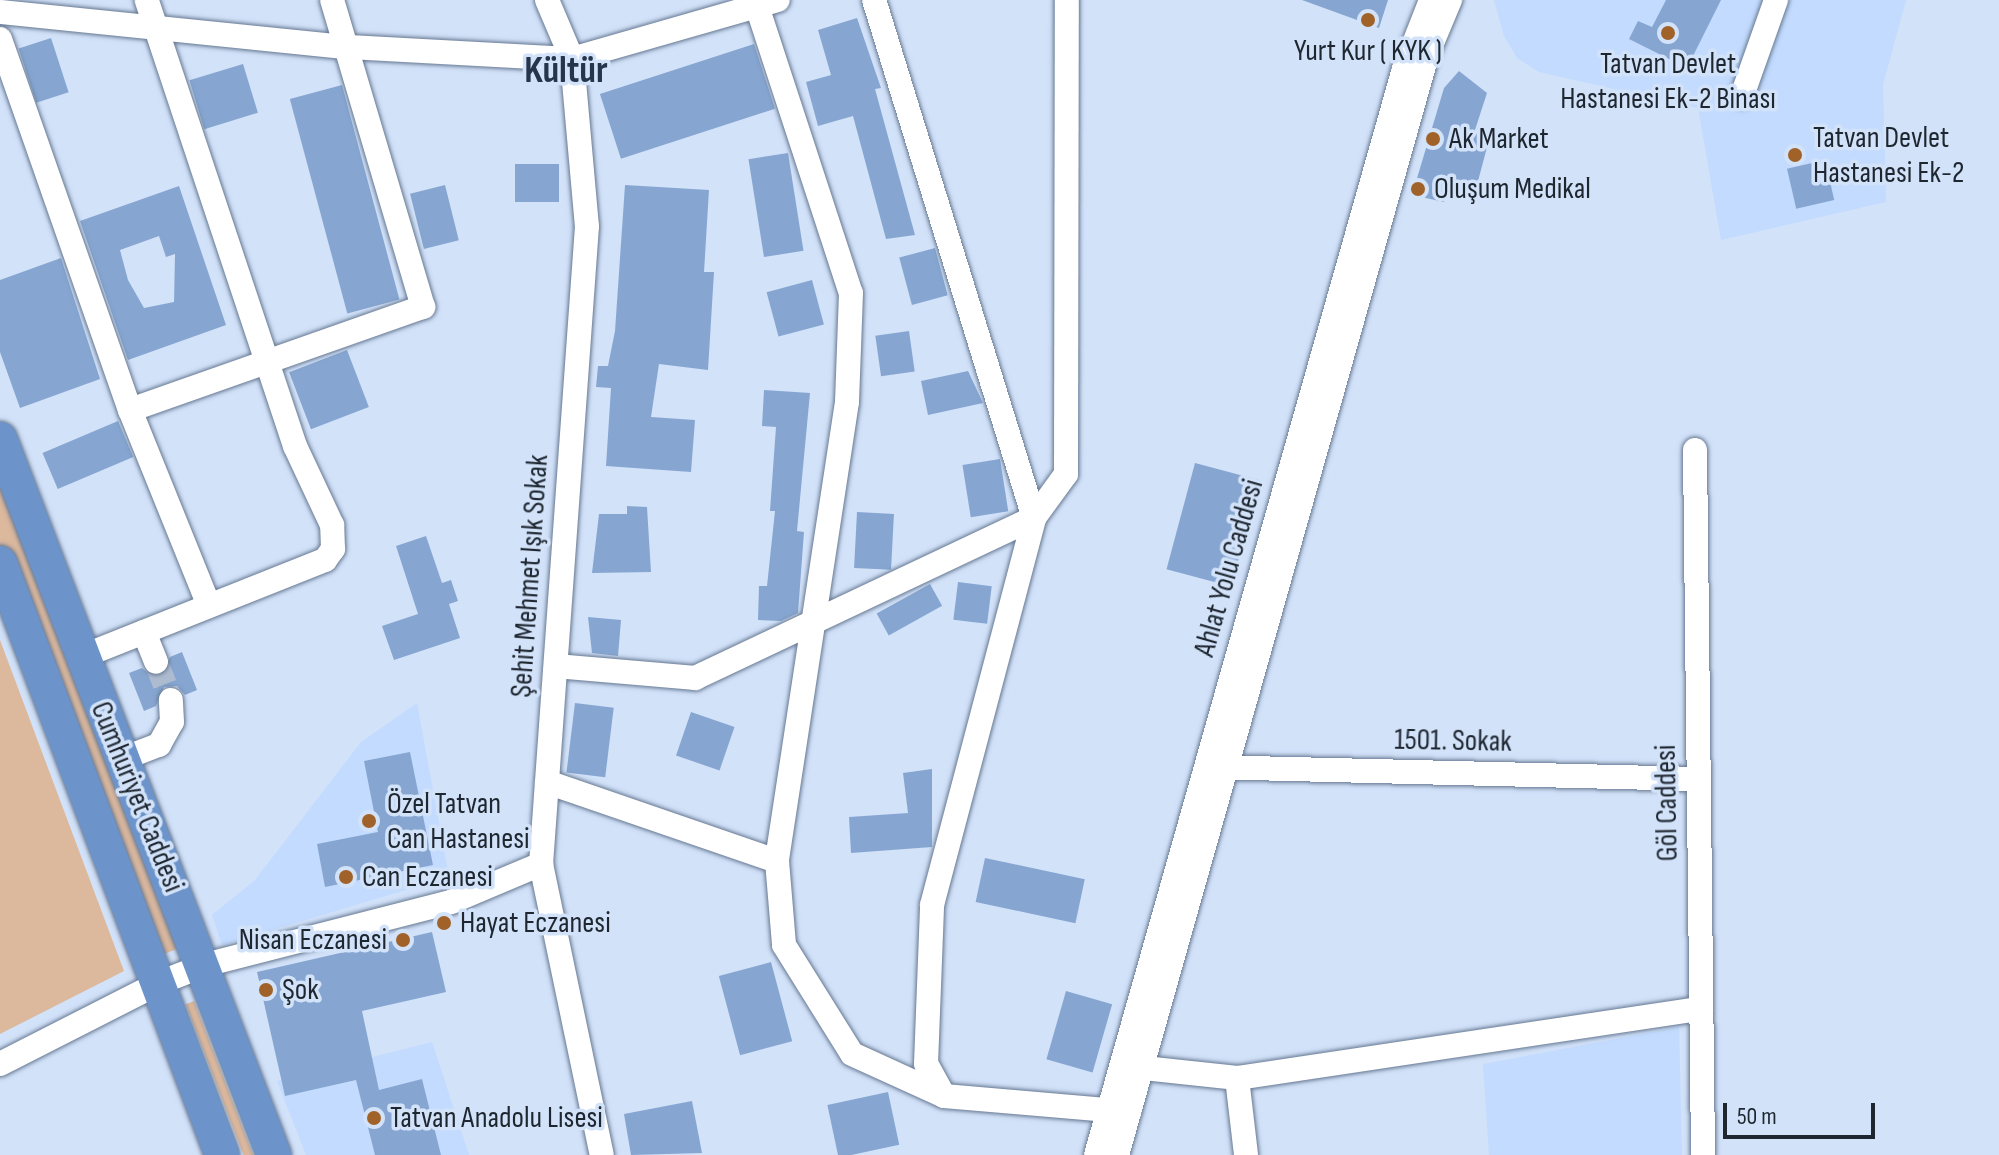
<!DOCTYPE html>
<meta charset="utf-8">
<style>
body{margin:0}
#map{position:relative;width:1999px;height:1155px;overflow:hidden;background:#d2e2f9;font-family:"Sofia Sans Condensed",sans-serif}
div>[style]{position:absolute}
.built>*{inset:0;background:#c2dbfe}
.green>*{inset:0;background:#dcb89d;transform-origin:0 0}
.building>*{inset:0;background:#86a6d1;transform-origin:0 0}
.minor-tunnel>*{height:24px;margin-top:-12px;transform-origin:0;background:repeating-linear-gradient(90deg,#aebcd1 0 24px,transparent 0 36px)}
.roads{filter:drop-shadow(0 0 2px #667892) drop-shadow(0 0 2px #667892)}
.minor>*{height:24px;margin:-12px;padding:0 12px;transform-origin:12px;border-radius:12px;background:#fff}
.highway>*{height:34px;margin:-17px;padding:0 17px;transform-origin:17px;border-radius:17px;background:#6c94cb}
.dots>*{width:22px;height:22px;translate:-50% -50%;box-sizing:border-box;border:4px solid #d2e2f9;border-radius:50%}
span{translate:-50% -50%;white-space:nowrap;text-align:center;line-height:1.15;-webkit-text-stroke:7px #d2e2f9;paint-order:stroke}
.poi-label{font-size:30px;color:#1e2630}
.left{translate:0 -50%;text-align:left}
.right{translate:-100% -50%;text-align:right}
.street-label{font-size:30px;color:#1e2630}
.district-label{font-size:38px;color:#25354b;font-weight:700}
.scale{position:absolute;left:1723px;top:1103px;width:152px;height:36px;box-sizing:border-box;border:4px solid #1e2630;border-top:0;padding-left:10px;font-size:24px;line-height:28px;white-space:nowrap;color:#1e2630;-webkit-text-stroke:6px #d2e2f9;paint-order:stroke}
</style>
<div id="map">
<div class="built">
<div style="clip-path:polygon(1494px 0,1906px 0,1883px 85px,1886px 202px,1721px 240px,1698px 108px,1539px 72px,1517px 58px,1504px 36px)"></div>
<div style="clip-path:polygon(417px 703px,449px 877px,222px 945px,212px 915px,255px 880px,361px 742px)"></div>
<div style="clip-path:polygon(1679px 1027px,1682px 1155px,1489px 1155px,1483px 1064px)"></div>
<div style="clip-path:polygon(432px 1042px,469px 1155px,306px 1155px,277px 1081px)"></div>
</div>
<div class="green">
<div style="left:0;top:476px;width:505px;height:31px;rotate:69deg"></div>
<div style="clip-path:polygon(0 640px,124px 971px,0 1034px)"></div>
<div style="left:194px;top:1001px;width:165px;height:9px;rotate:69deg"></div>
</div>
<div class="building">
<div style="clip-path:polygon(1302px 0,1388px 0,1379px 28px)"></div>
<div style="clip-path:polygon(1666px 0,1721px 0,1687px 68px,1629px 39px,1638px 21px,1652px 27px)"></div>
<div style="clip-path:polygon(857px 18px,881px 88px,875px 89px,915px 235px,886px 239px,853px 116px,818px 126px,806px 82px,831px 75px,818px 30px)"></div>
<div style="left:51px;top:38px;width:57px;height:34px;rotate:72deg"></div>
<div style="left:754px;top:44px;width:68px;height:162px;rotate:72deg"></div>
<div style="left:243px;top:64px;width:51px;height:56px;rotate:73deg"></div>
<div style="clip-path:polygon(1459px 71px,1487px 93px,1474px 133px,1490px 136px,1473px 200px,1445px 195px,1444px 202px,1412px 195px,1444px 88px)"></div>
<div style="left:342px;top:85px;width:222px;height:54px;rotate:75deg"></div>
<div style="left:788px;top:153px;width:99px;height:40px;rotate:81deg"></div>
<div style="left:1825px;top:160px;width:41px;height:39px;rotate:77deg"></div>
<div style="left:515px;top:164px;width:44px;height:38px"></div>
<div style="left:445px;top:185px;width:57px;height:36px;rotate:76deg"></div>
<div style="clip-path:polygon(625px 185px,709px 190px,704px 272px,714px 272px,708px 370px,659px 364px,651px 417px,695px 420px,691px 472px,606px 466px,611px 388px,596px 387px,598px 366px,608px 366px,615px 331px)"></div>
<div style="clip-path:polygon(evenodd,179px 186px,226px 325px,128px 360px,80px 221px,179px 186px,159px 236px,166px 257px,175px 254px,174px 302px,144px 308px,128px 280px,120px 250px,159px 236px)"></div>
<div style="left:935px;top:248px;width:49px;height:37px;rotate:75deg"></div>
<div style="clip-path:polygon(61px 258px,100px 379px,20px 408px,0 352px,0 280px)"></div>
<div style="left:812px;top:280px;width:46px;height:47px;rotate:75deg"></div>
<div style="left:909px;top:331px;width:41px;height:34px;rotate:82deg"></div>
<div style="left:347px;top:350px;width:61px;height:62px;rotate:69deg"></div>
<div style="clip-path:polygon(968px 371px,983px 403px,928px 415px,921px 381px)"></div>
<div style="clip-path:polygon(764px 390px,810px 393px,797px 531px,804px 532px,798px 613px,781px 621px,758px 620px,759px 586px,767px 586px,775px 511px,770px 511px,776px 427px,762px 426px)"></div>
<div style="left:118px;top:421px;width:39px;height:82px;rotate:67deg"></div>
<div style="left:1000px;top:459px;width:53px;height:38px;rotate:81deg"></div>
<div style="left:1195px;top:463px;width:67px;height:110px;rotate:15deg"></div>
<div style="clip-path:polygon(627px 506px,647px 507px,651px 572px,592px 573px,599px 514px,627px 514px)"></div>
<div style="left:857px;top:512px;width:37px;height:56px;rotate:3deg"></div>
<div style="clip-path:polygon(426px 536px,442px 583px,451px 580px,458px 601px,449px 604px,460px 638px,394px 660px,382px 626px,418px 614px,396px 546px)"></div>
<div style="left:958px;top:582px;width:34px;height:38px;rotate:7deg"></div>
<div style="left:930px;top:584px;width:25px;height:61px;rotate:61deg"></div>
<div style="clip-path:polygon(588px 617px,621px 620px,618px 656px,592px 653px)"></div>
<div style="clip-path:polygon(182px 652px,197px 690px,185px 695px,177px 686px,164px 687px,156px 706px,144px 711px,129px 673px,142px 668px,153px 677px,162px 676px,170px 657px)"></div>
<div style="left:575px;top:703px;width:39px;height:70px;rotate:7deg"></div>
<div style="left:691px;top:712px;width:46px;height:46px;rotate:19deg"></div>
<div style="clip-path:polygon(410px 752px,433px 865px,325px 887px,317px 844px,378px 832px,364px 761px)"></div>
<div style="clip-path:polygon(932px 769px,932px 847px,851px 853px,849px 817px,908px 813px,903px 773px)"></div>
<div style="left:985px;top:858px;width:102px;height:45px;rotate:12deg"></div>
<div style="clip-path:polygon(432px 932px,446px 992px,362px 1011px,379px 1090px,422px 1079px,441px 1155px,375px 1155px,356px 1080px,285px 1096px,257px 972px)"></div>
<div style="left:771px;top:962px;width:82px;height:54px;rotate:75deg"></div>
<div style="left:1066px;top:991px;width:48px;height:71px;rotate:16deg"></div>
<div style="left:888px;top:1092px;width:54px;height:62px;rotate:78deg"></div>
<div style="clip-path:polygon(692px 1101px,702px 1153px,631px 1155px,624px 1114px)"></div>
</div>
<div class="minor-tunnel">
<div style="left:156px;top:662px;width:41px;rotate:68.5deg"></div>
</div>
<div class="roads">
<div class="minor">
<div style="left:547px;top:0;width:64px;rotate:67deg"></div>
<div style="left:572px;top:59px;width:168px;rotate:84.9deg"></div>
<div style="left:587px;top:226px;width:640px;rotate:94.12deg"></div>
<div style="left:541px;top:864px;width:297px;rotate:78.2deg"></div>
<div style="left:755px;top:0;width:308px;rotate:71.9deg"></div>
<div style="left:851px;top:293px;width:109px;rotate:92.1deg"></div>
<div style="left:847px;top:402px;width:464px;rotate:98.7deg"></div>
<div style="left:777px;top:861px;width:84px;rotate:85.2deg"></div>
<div style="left:784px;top:945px;width:128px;rotate:58deg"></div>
<div style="left:852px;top:1054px;width:101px;rotate:24.5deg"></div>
<div style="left:944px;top:1096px;width:186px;rotate:4.9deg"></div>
<div style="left:0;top:12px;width:349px;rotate:5.8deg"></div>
<div style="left:347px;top:47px;width:225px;rotate:3.1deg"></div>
<div style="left:572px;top:59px;width:214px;rotate:-16deg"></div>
<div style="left:0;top:39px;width:393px;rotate:70.7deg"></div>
<div style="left:130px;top:410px;width:211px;rotate:68deg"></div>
<div style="left:1742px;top:96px;width:102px;rotate:-70.5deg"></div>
<div style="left:130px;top:410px;width:311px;rotate:-19.4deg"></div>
<div style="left:423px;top:307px;width:320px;rotate:-106.5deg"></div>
<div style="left:1695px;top:450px;width:705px;rotate:89.35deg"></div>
<div style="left:144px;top:632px;width:32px;rotate:68deg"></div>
<div style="left:81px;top:657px;width:263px;rotate:-21.7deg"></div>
<div style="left:325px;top:560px;width:14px;rotate:-54deg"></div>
<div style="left:333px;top:549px;width:24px;rotate:-92deg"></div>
<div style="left:332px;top:525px;width:87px;rotate:-115.1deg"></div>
<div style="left:295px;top:446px;width:470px;rotate:-108.4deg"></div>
<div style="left:556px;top:666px;width:140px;rotate:4.9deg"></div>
<div style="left:695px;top:678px;width:375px;rotate:-25.3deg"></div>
<div style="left:1034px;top:518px;width:542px;rotate:-107.16deg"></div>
<div style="left:122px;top:759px;width:40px;rotate:-21deg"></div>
<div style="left:159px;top:745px;width:26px;rotate:-61deg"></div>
<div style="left:172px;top:722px;width:22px;rotate:-93deg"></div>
<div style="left:1208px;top:767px;width:490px;rotate:1.4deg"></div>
<div style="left:547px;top:782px;width:243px;rotate:19deg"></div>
<div style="left:0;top:1064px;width:178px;rotate:-27deg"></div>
<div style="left:159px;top:983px;width:49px;rotate:-21.4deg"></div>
<div style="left:205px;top:965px;width:254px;rotate:-14.4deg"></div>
<div style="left:451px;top:902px;width:98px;rotate:-22.9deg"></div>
<div style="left:1125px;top:1066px;width:113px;rotate:6.1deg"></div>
<div style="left:1237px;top:1078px;width:469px;rotate:-8.5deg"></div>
<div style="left:1237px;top:1078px;width:78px;rotate:83.3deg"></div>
<div style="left:944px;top:1096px;width:37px;rotate:-119deg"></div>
<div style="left:926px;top:1064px;width:159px;rotate:-87.8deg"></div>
<div style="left:932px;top:905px;width:400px;rotate:-75.2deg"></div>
<div style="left:1034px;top:518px;width:54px;rotate:-54deg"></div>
<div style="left:1066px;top:474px;width:474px;rotate:-89.9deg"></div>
<div style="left:1096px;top:1155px;width:1129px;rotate:-74.17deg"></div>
<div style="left:1404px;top:69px;width:74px;rotate:-68.6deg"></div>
<div style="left:1117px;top:1155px;width:1143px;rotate:-74.26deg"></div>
<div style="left:1427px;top:55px;width:60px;rotate:-67.3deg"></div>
</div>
<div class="highway">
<div style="left:0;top:439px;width:767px;rotate:69.06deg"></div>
<div style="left:0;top:563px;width:632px;rotate:69.44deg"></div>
</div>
</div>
<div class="dots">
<div style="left:1368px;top:20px;background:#a16229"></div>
<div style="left:1668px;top:33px;background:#a16229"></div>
<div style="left:1433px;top:139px;background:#a16229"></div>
<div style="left:1795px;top:155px;background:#a16229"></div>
<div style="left:1418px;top:189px;background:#a16229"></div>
<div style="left:369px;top:821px;background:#a16229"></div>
<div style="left:346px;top:877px;background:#a16229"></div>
<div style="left:444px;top:923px;background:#a16229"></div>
<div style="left:403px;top:940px;background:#a16229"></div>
<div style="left:266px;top:990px;background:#a16229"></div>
<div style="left:374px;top:1118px;background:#a16229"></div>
</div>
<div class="poi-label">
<span style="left:1368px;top:51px">Yurt Kur ( KYK )</span>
<span style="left:1668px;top:81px">Tatvan Devlet<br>Hastanesi Ek-2 Binası</span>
<span class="left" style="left:1813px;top:155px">Tatvan Devlet<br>Hastanesi Ek-2</span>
<span class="left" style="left:1449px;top:139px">Ak Market</span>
<span class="left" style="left:1434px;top:189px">Oluşum Medikal</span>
<span class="left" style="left:387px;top:821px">Özel Tatvan<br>Can Hastanesi</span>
<span class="left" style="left:362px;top:877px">Can Eczanesi</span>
<span class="left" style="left:460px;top:923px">Hayat Eczanesi</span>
<span class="right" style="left:387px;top:940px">Nisan Eczanesi</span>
<span class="left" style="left:282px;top:990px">Şok</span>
<span class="left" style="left:390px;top:1118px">Tatvan Anadolu Lisesi</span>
</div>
<div class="street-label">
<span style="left:1229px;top:568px;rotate:-74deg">Ahlat Yolu Caddesi</span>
<span style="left:530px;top:576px;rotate:-86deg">Şehit Mehmet Işık Sokak</span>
<span style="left:1453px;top:741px;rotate:1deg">1501. Sokak</span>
<span style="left:137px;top:797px;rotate:68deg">Cumhuriyet Caddesi</span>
<span style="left:1667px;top:803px;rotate:-91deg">Göl Caddesi</span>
</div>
<div class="district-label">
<span style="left:566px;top:71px">Kültür</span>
</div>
<div class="scale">50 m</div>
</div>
